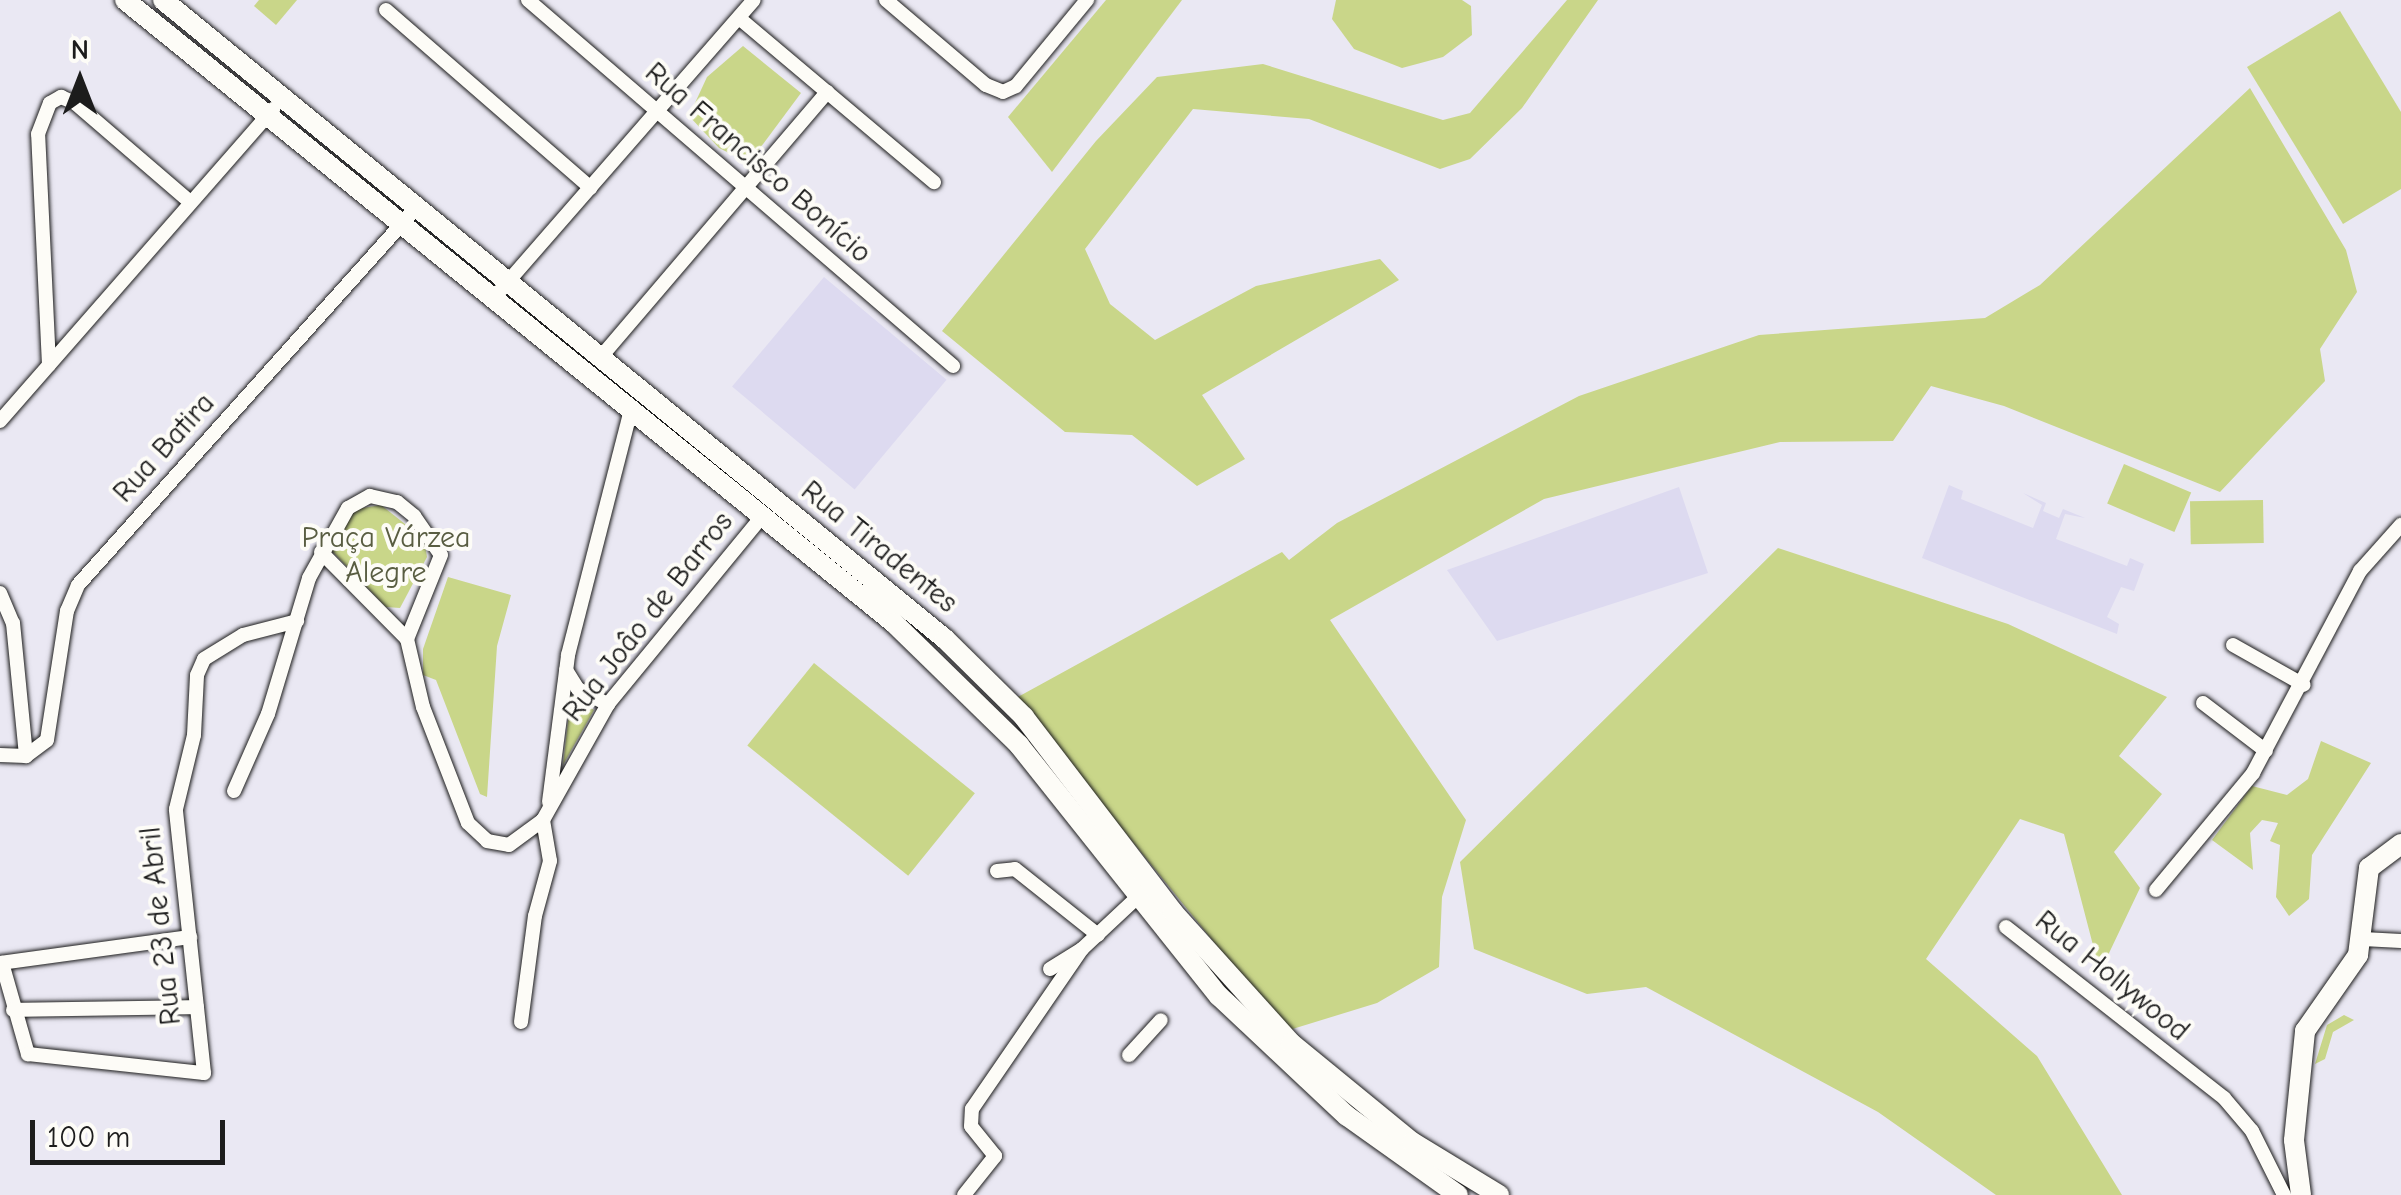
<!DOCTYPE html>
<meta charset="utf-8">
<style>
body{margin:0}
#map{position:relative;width:2401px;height:1195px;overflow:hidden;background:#eae8f3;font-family:"Comic Neue",sans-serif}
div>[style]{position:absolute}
.built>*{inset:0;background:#dddaf0;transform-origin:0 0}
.green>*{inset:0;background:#c9d689;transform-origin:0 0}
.roads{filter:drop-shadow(0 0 2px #1c1c1c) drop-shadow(0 0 2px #1c1c1c)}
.street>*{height:14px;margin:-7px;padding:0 7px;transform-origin:7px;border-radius:7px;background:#fdfcf7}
.secondary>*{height:20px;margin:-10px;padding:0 10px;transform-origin:10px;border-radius:10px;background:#fdfcf7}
span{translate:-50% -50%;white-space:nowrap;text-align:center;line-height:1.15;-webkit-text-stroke:8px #fdfcf7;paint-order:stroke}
.street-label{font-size:30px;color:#1c1c1c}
.park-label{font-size:30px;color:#595d42}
.north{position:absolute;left:30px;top:30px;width:100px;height:100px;-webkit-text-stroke:8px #fdfcf7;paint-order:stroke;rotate:0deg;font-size:28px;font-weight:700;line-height:40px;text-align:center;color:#1c1c1c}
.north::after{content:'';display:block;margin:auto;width:35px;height:45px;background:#1c1c1c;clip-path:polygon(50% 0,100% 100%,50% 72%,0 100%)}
.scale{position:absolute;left:30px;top:1120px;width:195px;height:45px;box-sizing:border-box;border:5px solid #1c1c1c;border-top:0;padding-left:12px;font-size:30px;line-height:35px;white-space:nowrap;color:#1c1c1c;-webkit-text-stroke:8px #fdfcf7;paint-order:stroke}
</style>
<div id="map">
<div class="built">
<div style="left:824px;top:277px;width:160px;height:143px;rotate:40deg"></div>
<div style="clip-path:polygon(1949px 485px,1963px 491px,1961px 499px,2033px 528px,2042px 505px,2023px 493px,2046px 503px,2043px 511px,2059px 518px,2063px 509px,2085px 518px,2065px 514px,2056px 539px,2127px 566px,2130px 558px,2144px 564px,2134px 591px,2121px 587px,2107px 617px,2119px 624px,2117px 634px,1922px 558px)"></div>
<div style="clip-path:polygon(1679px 487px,1708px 573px,1497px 641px,1447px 570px)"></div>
</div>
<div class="green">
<div style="clip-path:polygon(259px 0,297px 0,276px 25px,254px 6px)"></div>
<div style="clip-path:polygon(1106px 0,1182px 0,1052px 172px,1008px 117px)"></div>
<div style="clip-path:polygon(1336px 0,1462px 0,1471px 6px,1472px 35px,1443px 57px,1402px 68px,1354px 49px,1332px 19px)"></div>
<div style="clip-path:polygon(1567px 0,1598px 0,1522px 108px,1470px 159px,1440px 169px,1309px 119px,1193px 109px,1085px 249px,1110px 304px,1155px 340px,1256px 286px,1380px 259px,1399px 280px,1202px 395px,1245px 459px,1197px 486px,1132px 435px,1065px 432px,942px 331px,1096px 141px,1157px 77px,1263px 64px,1443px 120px,1470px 113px)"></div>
<div style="clip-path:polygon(2340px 11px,2401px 112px,2401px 189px,2343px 224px,2247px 67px)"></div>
<div style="clip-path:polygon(743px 46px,801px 93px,749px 163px,719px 148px,689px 116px,707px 77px)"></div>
<div style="clip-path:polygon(2250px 88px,2346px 250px,2357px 292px,2320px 349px,2325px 381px,2220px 492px,2004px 406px,1931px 386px,1893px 441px,1780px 442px,1544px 499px,1330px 620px,1466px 820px,1442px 897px,1439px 967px,1377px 1003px,1286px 1031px,1016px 698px,1282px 552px,1289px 560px,1337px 523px,1579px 396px,1759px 335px,1985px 318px,2040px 285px)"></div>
<div style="left:2124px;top:464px;width:73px;height:43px;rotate:23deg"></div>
<div style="left:2263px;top:500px;width:43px;height:73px;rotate:89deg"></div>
<div style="clip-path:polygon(381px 505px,424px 539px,427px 557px,400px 608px,386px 607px,329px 548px,350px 510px)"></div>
<div style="clip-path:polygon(1778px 548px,2008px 624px,2167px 697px,2119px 756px,2162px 794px,2114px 852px,2140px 888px,2100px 972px,2064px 834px,2020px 819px,1926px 959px,2037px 1056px,2122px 1195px,1996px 1195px,1878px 1112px,1646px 987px,1587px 994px,1474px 949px,1460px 862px)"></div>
<div style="clip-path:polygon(448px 577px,511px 595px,497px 646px,487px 797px,480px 794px,436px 680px,423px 675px,423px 649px)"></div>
<div style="left:814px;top:663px;width:207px;height:106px;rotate:39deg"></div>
<div style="clip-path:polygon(571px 695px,594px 710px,563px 765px)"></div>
<div style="clip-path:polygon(2321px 741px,2371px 763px,2312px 855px,2309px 899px,2289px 916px,2276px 897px,2280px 845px,2270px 841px,2278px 823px,2262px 820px,2250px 833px,2253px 870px,2212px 840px,2252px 786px,2287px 795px,2308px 779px)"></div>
<div style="clip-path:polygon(2344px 1015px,2354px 1020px,2333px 1032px,2325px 1059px,2315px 1064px,2327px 1025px)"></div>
</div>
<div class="roads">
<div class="street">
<div style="left:528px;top:0;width:561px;rotate:40.73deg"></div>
<div style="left:886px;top:0;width:131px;rotate:40.4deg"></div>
<div style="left:986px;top:85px;width:18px;rotate:22deg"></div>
<div style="left:1003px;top:92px;width:14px;rotate:-25deg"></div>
<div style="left:1016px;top:86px;width:112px;rotate:-50.5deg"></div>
<div style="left:386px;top:10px;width:271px;rotate:41deg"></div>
<div style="left:739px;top:18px;width:255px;rotate:40.1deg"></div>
<div style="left:492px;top:300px;width:398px;rotate:-48.9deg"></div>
<div style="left:600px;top:358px;width:350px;rotate:-49.5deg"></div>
<div style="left:49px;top:365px;width:231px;rotate:-92.7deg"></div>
<div style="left:38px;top:134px;width:33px;rotate:-69deg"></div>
<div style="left:50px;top:103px;width:13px;rotate:-29deg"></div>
<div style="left:61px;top:97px;width:15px;rotate:23deg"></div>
<div style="left:75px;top:103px;width:152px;rotate:40.7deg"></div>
<div style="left:0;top:421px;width:415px;rotate:-48.8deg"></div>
<div style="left:321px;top:552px;width:122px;rotate:45.3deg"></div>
<div style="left:407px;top:639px;width:70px;rotate:76.8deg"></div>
<div style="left:423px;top:707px;width:124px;rotate:68.8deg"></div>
<div style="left:468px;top:823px;width:26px;rotate:43deg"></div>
<div style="left:487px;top:841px;width:22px;rotate:10deg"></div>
<div style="left:509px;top:845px;width:42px;rotate:-36.3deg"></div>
<div style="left:543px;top:820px;width:133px;rotate:-60.7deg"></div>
<div style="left:608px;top:704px;width:246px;rotate:-50.6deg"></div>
<div style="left:0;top:593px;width:33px;rotate:67deg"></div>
<div style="left:13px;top:623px;width:134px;rotate:84.4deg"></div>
<div style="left:2233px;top:645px;width:81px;rotate:29.4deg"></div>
<div style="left:566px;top:670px;width:22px;rotate:58deg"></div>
<div style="left:578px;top:689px;width:34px;rotate:27deg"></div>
<div style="left:2203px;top:703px;width:79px;rotate:37.3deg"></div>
<div style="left:0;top:755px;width:26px;rotate:2deg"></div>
<div style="left:26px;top:756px;width:26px;rotate:-37deg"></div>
<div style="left:47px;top:740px;width:131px;rotate:-81.2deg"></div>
<div style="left:67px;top:611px;width:28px;rotate:-67deg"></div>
<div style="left:78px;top:585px;width:506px;rotate:-48.12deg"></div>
<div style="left:234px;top:791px;width:84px;rotate:-66.2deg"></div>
<div style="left:268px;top:714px;width:142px;rotate:-73.2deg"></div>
<div style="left:309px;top:578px;width:80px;rotate:-60.9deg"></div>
<div style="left:348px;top:508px;width:25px;rotate:-29deg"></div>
<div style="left:370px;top:496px;width:28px;rotate:13deg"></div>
<div style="left:397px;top:502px;width:22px;rotate:39deg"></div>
<div style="left:414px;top:516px;width:47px;rotate:55.3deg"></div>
<div style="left:441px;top:555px;width:91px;rotate:112deg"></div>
<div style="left:549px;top:802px;width:148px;rotate:-82.6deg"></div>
<div style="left:568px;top:655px;width:253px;rotate:-75.6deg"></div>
<div style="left:997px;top:871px;width:18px;rotate:-6deg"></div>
<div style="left:1015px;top:869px;width:106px;rotate:38.5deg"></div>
<div style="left:2156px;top:890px;width:152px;rotate:-50.3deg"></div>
<div style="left:2253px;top:773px;width:229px;rotate:-62.1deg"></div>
<div style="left:2360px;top:571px;width:62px;rotate:-48.3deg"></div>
<div style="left:2006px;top:927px;width:277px;rotate:38.1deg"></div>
<div style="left:2224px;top:1098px;width:43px;rotate:49.7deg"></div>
<div style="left:2252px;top:1131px;width:72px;rotate:63.4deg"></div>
<div style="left:2363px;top:939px;width:38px;rotate:3deg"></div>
<div style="left:0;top:963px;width:192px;rotate:-7.8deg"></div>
<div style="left:2px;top:963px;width:95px;rotate:74.1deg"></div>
<div style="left:28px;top:1054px;width:177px;rotate:6.2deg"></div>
<div style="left:204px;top:1073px;width:265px;rotate:-96.1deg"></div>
<div style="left:176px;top:809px;width:76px;rotate:-76.3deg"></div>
<div style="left:194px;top:735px;width:60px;rotate:-87.1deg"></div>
<div style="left:197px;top:675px;width:17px;rotate:-66deg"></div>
<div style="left:204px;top:659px;width:46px;rotate:-31.6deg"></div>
<div style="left:243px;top:635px;width:56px;rotate:-14.5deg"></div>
<div style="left:1050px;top:969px;width:38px;rotate:-32deg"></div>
<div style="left:1082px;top:949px;width:86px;rotate:-43.1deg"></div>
<div style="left:13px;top:1010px;width:184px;rotate:-0.9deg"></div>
<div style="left:521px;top:1022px;width:107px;rotate:-82.5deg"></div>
<div style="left:535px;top:916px;width:57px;rotate:-74.7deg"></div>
<div style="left:550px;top:861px;width:42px;rotate:-99.7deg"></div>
<div style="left:1129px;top:1055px;width:47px;rotate:-47.6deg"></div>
<div style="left:964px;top:1195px;width:50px;rotate:-51.5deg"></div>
<div style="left:995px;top:1156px;width:38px;rotate:-129deg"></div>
<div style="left:971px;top:1126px;width:17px;rotate:-87deg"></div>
<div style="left:972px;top:1109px;width:194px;rotate:-55.5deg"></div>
</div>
<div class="secondary">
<div style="left:125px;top:0;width:990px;rotate:39.01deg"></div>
<div style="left:894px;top:623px;width:175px;rotate:44.3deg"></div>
<div style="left:1019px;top:745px;width:321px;rotate:51.5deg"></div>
<div style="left:1219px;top:996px;width:175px;rotate:43.2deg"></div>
<div style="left:1347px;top:1116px;width:136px;rotate:35.4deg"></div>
<div style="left:163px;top:0;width:1010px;rotate:39.25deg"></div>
<div style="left:945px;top:639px;width:111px;rotate:44.6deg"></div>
<div style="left:1024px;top:717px;width:245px;rotate:52.6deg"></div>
<div style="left:1173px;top:912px;width:176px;rotate:48deg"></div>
<div style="left:1291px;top:1043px;width:156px;rotate:39.3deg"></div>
<div style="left:1412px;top:1142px;width:102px;rotate:31.3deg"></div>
<div style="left:2301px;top:1195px;width:55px;rotate:-97.3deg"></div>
<div style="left:2294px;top:1140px;width:110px;rotate:-84.2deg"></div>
<div style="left:2305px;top:1031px;width:93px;rotate:-55.1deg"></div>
<div style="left:2358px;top:955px;width:88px;rotate:-82.8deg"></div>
<div style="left:2369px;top:868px;width:40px;rotate:-37deg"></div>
</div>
</div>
<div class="street-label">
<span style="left:758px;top:163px;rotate:41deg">Rua Francisco Bonício</span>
<span style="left:164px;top:448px;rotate:-48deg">Rua Batira</span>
<span style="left:879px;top:547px;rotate:39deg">Rua Tiradentes</span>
<span style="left:648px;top:617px;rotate:-52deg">Rua Joâo de Barros</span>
<span style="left:161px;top:926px;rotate:-96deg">Rua 23 de Abril</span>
<span style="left:2112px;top:976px;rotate:39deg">Rua Hollywood</span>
</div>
<div class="park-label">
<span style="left:386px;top:555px">Praça Várzea<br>Alegre</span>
</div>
<div class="north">N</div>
<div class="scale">100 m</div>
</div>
